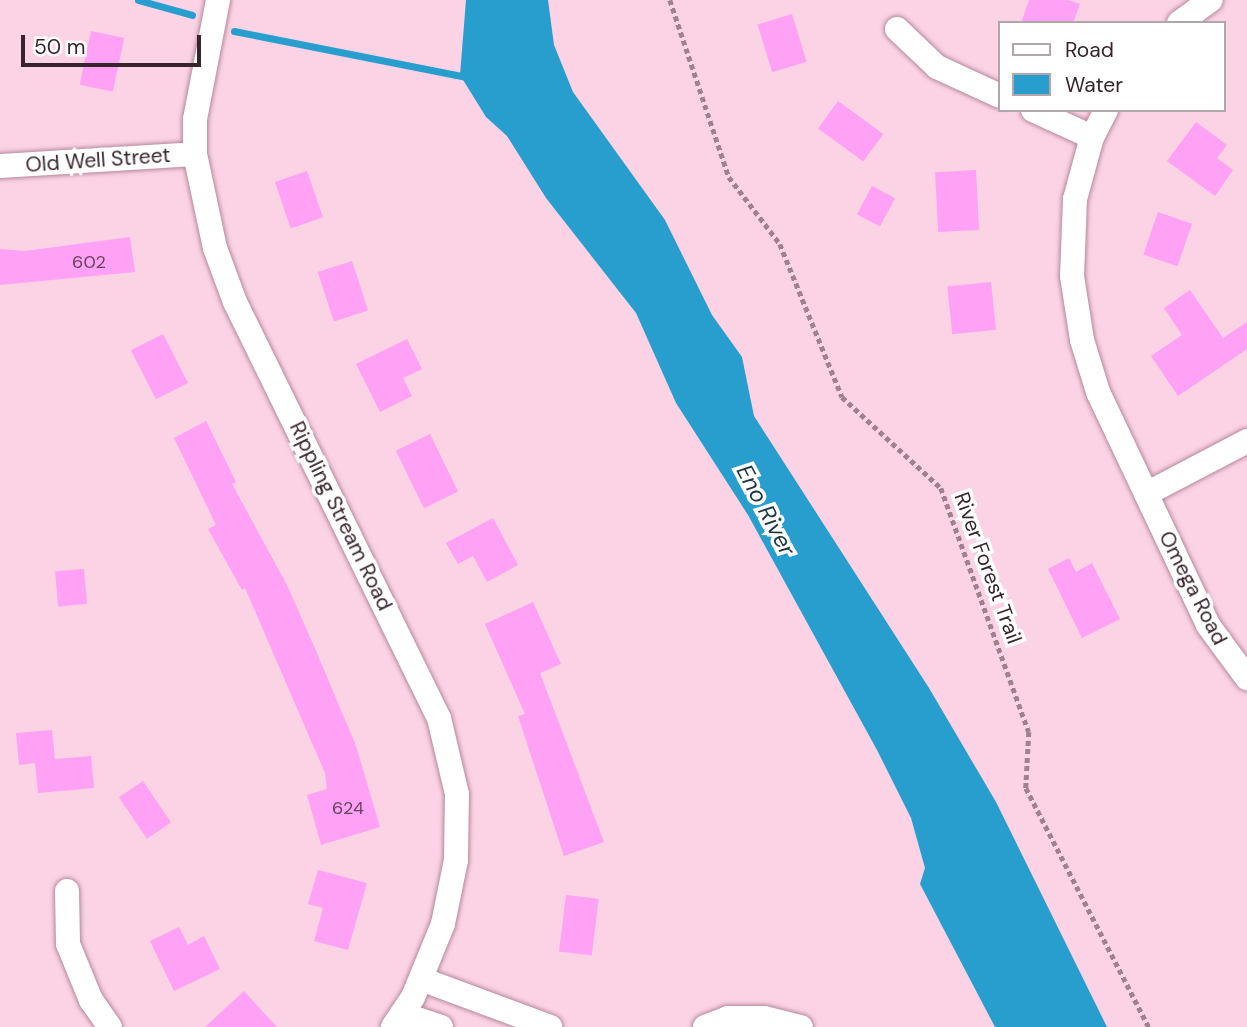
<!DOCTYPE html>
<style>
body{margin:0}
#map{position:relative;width:1247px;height:1027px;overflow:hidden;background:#fbd3e4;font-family:"DM Sans",sans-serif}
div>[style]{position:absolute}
.water>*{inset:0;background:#289ece}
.stream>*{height:7px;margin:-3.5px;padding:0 3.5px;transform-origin:3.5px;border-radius:3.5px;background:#289ece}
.building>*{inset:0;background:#ffa1f5;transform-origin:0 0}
.path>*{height:4.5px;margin-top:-2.25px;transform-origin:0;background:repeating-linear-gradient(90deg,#a0828f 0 5px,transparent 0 8.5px)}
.roads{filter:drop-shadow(0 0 2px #b6889c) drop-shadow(0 0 2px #b6889c)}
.minor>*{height:24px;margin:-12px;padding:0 12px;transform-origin:12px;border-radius:12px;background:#fff}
span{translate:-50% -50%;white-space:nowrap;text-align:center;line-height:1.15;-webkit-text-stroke:7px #fff;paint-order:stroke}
.number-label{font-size:18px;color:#69435e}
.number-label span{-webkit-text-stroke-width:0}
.street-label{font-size:21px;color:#37242c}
.water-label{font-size:23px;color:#1d3541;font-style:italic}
.legend{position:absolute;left:998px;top:21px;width:228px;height:91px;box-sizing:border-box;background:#fff;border:2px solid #afa7ab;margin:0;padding:9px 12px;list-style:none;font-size:21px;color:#37242c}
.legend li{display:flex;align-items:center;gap:14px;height:35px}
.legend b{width:35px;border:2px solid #afa7ab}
.scale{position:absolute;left:21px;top:35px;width:180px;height:32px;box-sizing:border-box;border:4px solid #37242c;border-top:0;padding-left:9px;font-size:21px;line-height:24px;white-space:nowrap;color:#37242c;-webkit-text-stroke:5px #fff;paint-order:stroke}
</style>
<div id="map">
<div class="water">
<div style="clip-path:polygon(466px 0,548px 0,554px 45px,573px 92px,665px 220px,712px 315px,742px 357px,754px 416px,929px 688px,996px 802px,1107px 1027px,995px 1027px,920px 884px,925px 868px,911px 818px,877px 750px,748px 515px,676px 403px,636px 313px,546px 198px,507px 136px,486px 117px,460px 75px)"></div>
</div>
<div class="stream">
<div style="left:138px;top:0;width:56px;rotate:15.5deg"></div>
<div style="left:234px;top:31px;width:237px;rotate:11.2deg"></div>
</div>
<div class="building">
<div style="clip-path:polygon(1029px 0,1068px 0,1080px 4px,1073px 23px,1021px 23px)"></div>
<div style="left:792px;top:14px;width:50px;height:36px;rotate:73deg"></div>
<div style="left:91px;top:31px;width:34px;height:55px;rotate:12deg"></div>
<div style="left:838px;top:101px;width:56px;height:34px;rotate:36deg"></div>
<div style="clip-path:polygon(1196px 122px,1227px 145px,1217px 158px,1233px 170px,1215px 196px,1167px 161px)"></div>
<div style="left:976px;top:170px;width:60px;height:41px;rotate:87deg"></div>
<div style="left:307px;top:171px;width:49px;height:34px;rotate:71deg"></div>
<div style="left:872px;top:186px;width:26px;height:32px;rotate:28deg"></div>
<div style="left:1158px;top:212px;width:36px;height:45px;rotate:19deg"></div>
<div style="clip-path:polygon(130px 237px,135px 272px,0 285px,0 249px,25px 251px)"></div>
<div style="left:352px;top:261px;width:52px;height:36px;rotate:72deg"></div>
<div style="left:991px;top:282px;width:48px;height:44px;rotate:84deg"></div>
<div style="clip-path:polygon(1190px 290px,1223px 338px,1247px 322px,1247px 349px,1178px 396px,1151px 356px,1182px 335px,1164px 308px)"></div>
<div style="left:163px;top:334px;width:55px;height:36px;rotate:63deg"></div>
<div style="clip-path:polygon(407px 339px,422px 369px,403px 378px,412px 396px,380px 412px,356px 364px)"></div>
<div style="clip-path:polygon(206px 421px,236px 482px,232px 484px,287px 585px,317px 653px,356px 746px,380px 827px,321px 845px,307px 795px,327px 789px,325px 773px,245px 588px,242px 590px,208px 529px,216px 525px,174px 438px)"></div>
<div style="left:430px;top:434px;width:64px;height:38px;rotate:64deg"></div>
<div style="clip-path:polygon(493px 518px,518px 565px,487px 582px,473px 556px,458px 564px,446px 543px)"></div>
<div style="clip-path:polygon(1069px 558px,1076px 572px,1092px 563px,1120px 619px,1082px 638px,1048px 569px)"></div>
<div style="left:84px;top:569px;width:35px;height:29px;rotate:85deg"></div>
<div style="clip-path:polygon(533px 602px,561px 664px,540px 673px,604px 842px,564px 856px,518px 716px,525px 714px,485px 624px)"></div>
<div style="clip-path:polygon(52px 730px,55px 759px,91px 756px,94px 788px,38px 793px,35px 763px,19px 765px,16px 733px)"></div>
<div style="left:143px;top:781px;width:50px;height:29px;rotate:56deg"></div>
<div style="clip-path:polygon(318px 870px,367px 883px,348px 950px,314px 941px,323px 908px,308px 904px)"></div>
<div style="left:566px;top:895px;width:33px;height:57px;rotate:7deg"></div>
<div style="clip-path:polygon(179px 927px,188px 945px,204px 936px,220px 969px,174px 991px,150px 941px)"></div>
<div style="clip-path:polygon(244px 991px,277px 1027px,205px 1027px)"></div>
</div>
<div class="path">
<div style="left:670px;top:0;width:187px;rotate:71.6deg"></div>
<div style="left:729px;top:177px;width:84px;rotate:52.7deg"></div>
<div style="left:780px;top:244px;width:165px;rotate:67.9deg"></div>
<div style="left:842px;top:397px;width:134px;rotate:42.6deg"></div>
<div style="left:941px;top:488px;width:259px;rotate:70.2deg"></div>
<div style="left:1029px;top:732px;width:56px;rotate:93.1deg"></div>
<div style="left:1026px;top:788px;width:269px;rotate:62.8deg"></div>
</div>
<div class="roads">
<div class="minor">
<div style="left:218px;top:0;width:121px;rotate:100.9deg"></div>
<div style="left:195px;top:119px;width:35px;rotate:90deg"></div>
<div style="left:195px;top:154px;width:96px;rotate:78deg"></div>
<div style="left:215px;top:248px;width:58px;rotate:69.7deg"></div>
<div style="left:235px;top:302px;width:463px;rotate:63.9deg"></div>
<div style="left:439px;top:718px;width:78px;rotate:76.7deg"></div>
<div style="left:457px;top:794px;width:66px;rotate:90.9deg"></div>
<div style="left:456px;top:860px;width:65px;rotate:101.5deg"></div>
<div style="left:443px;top:924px;width:79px;rotate:112.3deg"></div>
<div style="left:413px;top:997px;width:36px;rotate:124deg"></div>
<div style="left:1179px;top:23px;width:39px;rotate:-36deg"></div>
<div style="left:897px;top:29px;width:55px;rotate:43.5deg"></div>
<div style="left:937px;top:67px;width:69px;rotate:24.7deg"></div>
<div style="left:1033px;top:110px;width:65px;rotate:24.6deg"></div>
<div style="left:1106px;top:110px;width:30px;rotate:117deg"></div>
<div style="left:1092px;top:137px;width:64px;rotate:105.3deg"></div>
<div style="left:1075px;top:199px;width:77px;rotate:92.2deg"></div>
<div style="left:1072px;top:276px;width:65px;rotate:81.1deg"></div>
<div style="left:1082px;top:340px;width:54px;rotate:72.9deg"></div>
<div style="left:1098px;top:392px;width:258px;rotate:64.7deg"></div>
<div style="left:1208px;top:625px;width:66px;rotate:53.7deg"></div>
<div style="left:0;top:166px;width:195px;rotate:-3.5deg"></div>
<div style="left:1146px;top:494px;width:114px;rotate:-27.7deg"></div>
<div style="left:67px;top:891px;width:53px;rotate:88.9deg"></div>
<div style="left:68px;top:944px;width:61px;rotate:67.7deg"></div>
<div style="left:91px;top:1000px;width:33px;rotate:55deg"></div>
<div style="left:421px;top:979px;width:138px;rotate:20.4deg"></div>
<div style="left:402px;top:1014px;width:41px;rotate:18.4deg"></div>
<div style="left:705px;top:1027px;width:25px;rotate:-21deg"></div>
<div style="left:728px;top:1018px;width:36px"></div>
<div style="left:764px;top:1018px;width:38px;rotate:14deg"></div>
</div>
</div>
<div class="number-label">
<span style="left:89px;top:262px">602</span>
<span style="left:348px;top:808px">624</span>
</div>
<div class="street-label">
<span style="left:98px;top:160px;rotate:-4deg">Old Well Street</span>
<span style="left:341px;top:516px;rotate:64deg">Rippling Stream Road</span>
<span style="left:988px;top:568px;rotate:70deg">River Forest Trail</span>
<span style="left:1193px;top:588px;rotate:63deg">Omega Road</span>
</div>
<div class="water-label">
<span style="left:766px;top:510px;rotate:62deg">Eno River</span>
</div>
<ul class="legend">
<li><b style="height:9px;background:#fff"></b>Road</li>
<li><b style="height:19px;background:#289ece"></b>Water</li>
</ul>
<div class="scale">50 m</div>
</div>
